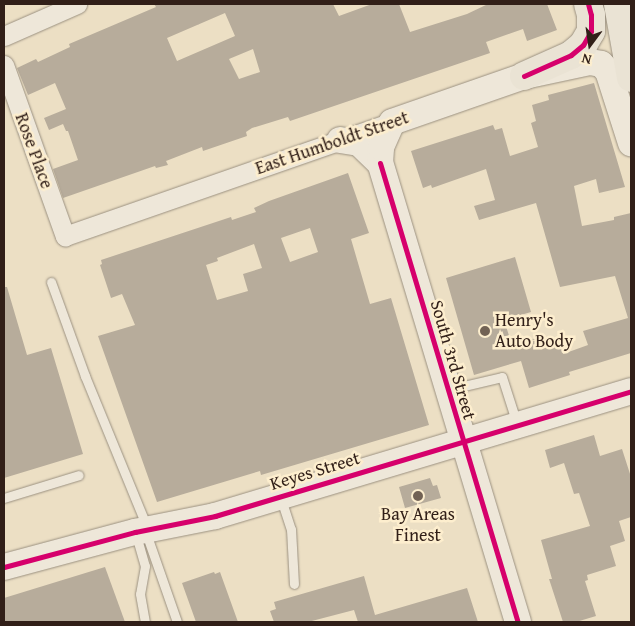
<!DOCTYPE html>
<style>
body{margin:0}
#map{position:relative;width:635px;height:626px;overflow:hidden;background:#ecdfc4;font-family:"Gentium Book Plus",serif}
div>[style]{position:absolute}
.building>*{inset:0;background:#b7ac9b}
.roads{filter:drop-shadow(0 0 1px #9b9181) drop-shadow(0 0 1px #9b9181)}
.lane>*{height:9px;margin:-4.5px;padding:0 4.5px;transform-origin:4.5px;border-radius:4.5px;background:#eee7d9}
.street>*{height:19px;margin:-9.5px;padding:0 9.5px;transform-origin:9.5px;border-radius:9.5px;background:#eee7d9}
.secondary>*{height:26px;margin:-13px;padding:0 13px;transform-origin:13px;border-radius:13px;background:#eee7d9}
.primary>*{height:28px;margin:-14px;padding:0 14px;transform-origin:14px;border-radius:14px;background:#eae3d4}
.cycleway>*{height:5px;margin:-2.5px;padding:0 2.5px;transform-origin:2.5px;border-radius:2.5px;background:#d6006c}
.dots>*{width:14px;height:14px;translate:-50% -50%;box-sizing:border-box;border:2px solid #fdeece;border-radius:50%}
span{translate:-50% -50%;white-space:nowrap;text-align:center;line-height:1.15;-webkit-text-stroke:5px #fdeece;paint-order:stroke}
.street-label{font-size:18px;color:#311f18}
.poi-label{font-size:18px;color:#311f18}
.left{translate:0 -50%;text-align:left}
.frame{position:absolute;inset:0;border:5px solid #311f18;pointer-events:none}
.north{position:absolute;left:565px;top:20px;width:50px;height:50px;-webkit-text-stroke:4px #fdeece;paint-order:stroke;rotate:194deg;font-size:14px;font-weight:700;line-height:20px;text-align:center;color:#311f18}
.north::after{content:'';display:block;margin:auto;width:18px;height:22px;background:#311f18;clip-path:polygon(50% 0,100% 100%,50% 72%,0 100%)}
</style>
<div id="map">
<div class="building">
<div style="clip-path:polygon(evenodd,154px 4px,333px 4px,339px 16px,372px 4px,399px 4px,410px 32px,467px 14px,488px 4px,547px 4px,557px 30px,527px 41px,523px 29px,486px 42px,490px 53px,290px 121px,288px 117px,252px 128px,246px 132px,247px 136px,203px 151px,202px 147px,166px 161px,168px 165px,156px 168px,155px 166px,63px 198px,53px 169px,78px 160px,68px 131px,66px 131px,63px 124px,49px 130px,44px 118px,66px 109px,55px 83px,28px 95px,17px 68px,36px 59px,38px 62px,70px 47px,69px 44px,156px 7px,154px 4px,225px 13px,235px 36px,177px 61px,167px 38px,225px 13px,154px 4px,253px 49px,260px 72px,239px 79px,229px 59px,253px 49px)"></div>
<div style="clip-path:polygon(594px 83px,625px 187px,599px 193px,596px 179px,574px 186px,582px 226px,614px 220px,614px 217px,631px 213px,631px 353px,569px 372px,570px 375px,529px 388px,521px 361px,474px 375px,446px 278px,515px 257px,531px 312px,504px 320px,512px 345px,539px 337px,541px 344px,559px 339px,563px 354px,588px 345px,583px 331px,628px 318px,615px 276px,560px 287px,536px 203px,479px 220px,474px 206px,495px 200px,486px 169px,432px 188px,431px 185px,423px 188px,411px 151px,493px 125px,495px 130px,502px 128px,510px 156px,538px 147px,531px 123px,536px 121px,532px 105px,549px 100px,548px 95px)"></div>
<div style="clip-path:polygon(evenodd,348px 173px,369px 233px,351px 239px,370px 304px,391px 298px,429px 425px,261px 475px,260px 471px,157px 502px,98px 336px,135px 325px,122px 294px,111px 298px,100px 265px,102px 264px,101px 260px,231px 217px,232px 220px,256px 212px,254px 208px,269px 201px,348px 173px,310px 228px,318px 252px,290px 262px,281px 238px,310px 228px,348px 173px,254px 244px,262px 268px,243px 274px,248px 291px,217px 300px,206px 265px,218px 261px,217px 258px,254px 244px)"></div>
<div style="clip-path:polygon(4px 287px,7px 287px,27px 355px,51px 348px,83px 454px,4px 478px)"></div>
<div style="clip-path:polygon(594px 435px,600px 456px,622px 449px,631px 477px,631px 517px,619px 521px,625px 541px,610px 546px,616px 566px,587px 575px,588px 580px,585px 581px,596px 616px,576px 622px,563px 622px,551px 585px,549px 579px,552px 579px,541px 540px,590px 526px,579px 493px,574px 494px,564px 463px,550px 468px,545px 450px)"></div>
<div style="clip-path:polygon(430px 478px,433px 486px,437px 485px,441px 498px,405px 508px,399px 487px)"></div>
<div style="clip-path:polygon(105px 567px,125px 622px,4px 622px,4px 598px)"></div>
<div style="clip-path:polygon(214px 572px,215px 574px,220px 572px,238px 622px,196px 622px,182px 583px)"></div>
<div style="clip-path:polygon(364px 576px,375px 615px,467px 588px,478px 622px,358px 622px,354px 610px,308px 622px,274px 622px,270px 611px,276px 609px,274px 602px)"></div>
</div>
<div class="roads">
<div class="lane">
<div style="left:51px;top:282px;width:100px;rotate:70.1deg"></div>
<div style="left:85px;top:376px;width:163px;rotate:67.7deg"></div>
<div style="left:451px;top:389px;width:52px;rotate:-13.2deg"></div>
<div style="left:502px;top:377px;width:49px;rotate:72.3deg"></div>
<div style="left:4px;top:498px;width:78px;rotate:-17deg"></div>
<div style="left:281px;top:499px;width:32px;rotate:72deg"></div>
<div style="left:291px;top:529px;width:55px;rotate:86.9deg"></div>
<div style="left:146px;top:533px;width:94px;rotate:70.8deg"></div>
<div style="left:136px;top:535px;width:32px;rotate:74deg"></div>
<div style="left:145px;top:566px;width:28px;rotate:100deg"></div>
<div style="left:140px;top:594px;width:28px;rotate:80deg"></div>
</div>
<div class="street">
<div style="left:4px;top:36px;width:80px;rotate:-23.7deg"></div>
<div style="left:4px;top:65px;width:182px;rotate:70.4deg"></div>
<div style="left:65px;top:236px;width:346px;rotate:-19.2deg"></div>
</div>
<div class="secondary">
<div style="left:340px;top:140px;width:19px;rotate:9deg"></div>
<div style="left:359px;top:143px;width:29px;rotate:44deg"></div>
<div style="left:4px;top:567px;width:136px;rotate:-15deg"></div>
<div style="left:135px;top:532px;width:82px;rotate:-11.3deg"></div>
<div style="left:215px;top:516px;width:434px;rotate:-16.7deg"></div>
<div style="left:518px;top:622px;width:479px;rotate:-106.7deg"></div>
<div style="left:380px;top:163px;width:16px;rotate:-86deg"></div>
<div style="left:381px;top:147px;width:27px;rotate:-66deg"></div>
<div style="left:392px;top:122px;width:140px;rotate:-19.2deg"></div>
<div style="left:524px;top:76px;width:67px;rotate:-12deg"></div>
<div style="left:590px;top:62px;width:11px;rotate:10deg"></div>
<div style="left:601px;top:64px;width:10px;rotate:45deg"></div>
<div style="left:608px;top:71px;width:76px;rotate:72.3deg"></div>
</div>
<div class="primary">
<div style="left:618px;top:4px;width:75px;rotate:80deg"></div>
<div style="left:524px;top:76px;width:51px;rotate:-24.1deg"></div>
<div style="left:571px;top:55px;width:16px;rotate:-40deg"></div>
<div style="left:583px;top:45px;width:16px;rotate:-60deg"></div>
<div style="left:591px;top:31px;width:16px;rotate:-90deg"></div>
<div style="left:591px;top:15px;width:11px;rotate:-105deg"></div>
</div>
</div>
<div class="cycleway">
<div style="left:524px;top:76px;width:51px;rotate:-24.1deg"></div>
<div style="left:571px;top:55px;width:16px;rotate:-40deg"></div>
<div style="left:583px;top:45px;width:16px;rotate:-60deg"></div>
<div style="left:591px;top:31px;width:16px;rotate:-90deg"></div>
<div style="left:591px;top:15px;width:11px;rotate:-105deg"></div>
<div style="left:380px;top:163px;width:479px;rotate:73.3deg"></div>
<div style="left:4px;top:567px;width:136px;rotate:-15deg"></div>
<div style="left:135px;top:532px;width:82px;rotate:-11.3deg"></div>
<div style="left:215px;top:516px;width:434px;rotate:-16.7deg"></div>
</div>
<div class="dots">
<div style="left:485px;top:331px;background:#726254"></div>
<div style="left:418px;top:496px;background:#726254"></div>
</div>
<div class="street-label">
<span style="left:332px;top:143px;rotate:-19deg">East Humboldt Street</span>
<span style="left:34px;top:151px;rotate:70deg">Rose Place</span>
<span style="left:453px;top:360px;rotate:74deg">South 3rd Street</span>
<span style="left:315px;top:471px;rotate:-17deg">Keyes Street</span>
</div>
<div class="poi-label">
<span class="left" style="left:495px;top:331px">Henry's<br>Auto Body</span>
<span style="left:418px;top:525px">Bay Areas<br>Finest</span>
</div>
<div class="frame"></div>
<div class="north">N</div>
</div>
